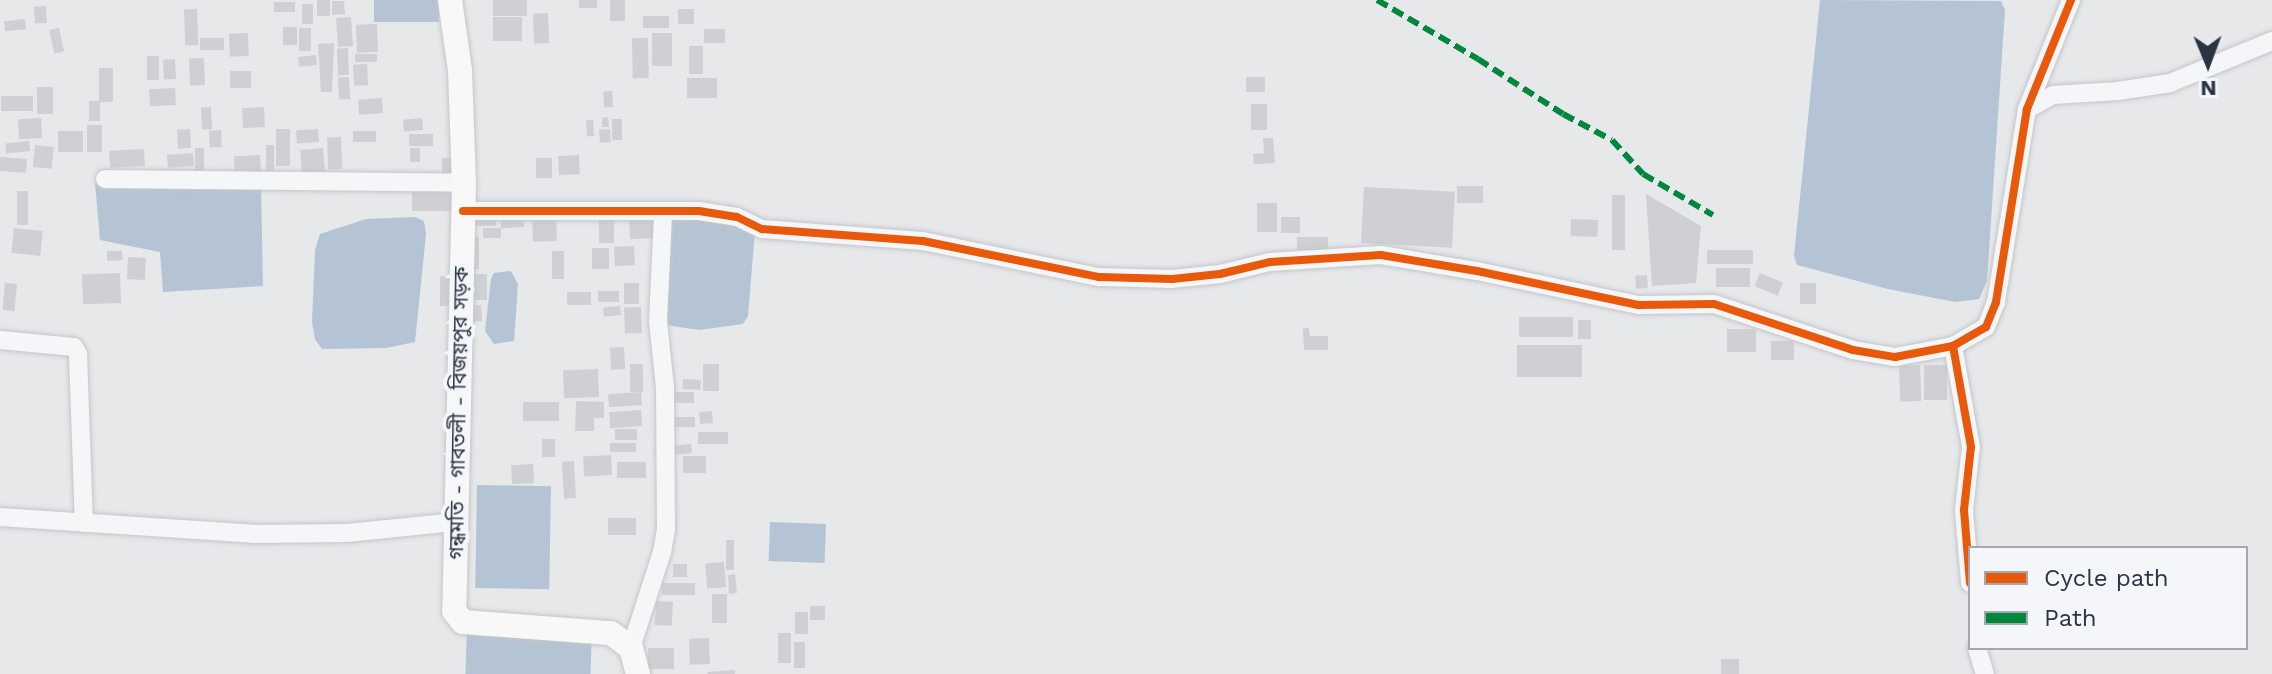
<!DOCTYPE html>
<meta charset="utf-8">
<style>
body{margin:0}
#map{position:relative;width:2272px;height:674px;overflow:hidden;background:#e6e8ea;font-family:"Work Sans","Noto Sans Bengali",sans-serif}
div>[style]{position:absolute}
.water>*{inset:0;background:#b4c4d5;transform-origin:0 0}
.building>*{inset:0;background:#ced0d3;transform-origin:0 0}
.roads{filter:drop-shadow(0 0 2px #c4c6c8) drop-shadow(0 0 2px #c4c6c8)}
.minor>*{height:18px;margin:-9px;padding:0 9px;transform-origin:9px;border-radius:9px;background:#f5f6f7}
.major>*{height:24px;margin:-12px;padding:0 12px;transform-origin:12px;border-radius:12px;background:#f8f8f8}
.quiet>*{height:6px;margin-top:-3px;transform-origin:0;background:repeating-linear-gradient(90deg,#00873e 0 12px,transparent 0 18px)}
.cycleway>*{height:8px;margin:-4px;padding:0 4px;transform-origin:4px;border-radius:4px;background:#e8590c}
span{translate:-50% -50%;white-space:nowrap;text-align:center;line-height:1.15;-webkit-text-stroke:8px #f4f6f9;paint-order:stroke}
.street-label{font-size:20px;color:#2b3445}
.legend{position:absolute;left:1968px;top:546px;width:280px;height:104px;box-sizing:border-box;background:#f4f6f9;border:2px solid #a4a8b1;margin:0;padding:10px 14px;list-style:none;font-size:24px;color:#2b3445}
.legend li{display:flex;align-items:center;gap:16px;height:40px}
.legend b{width:40px;border:2px solid #a4a8b1}
.north{position:absolute;left:2168px;top:24px;width:80px;height:80px;-webkit-text-stroke:6px #f4f6f9;paint-order:stroke;rotate:179deg;font-size:22px;font-weight:700;line-height:32px;text-align:center;color:#2b3445}
.north::after{content:'';display:block;margin:auto;width:28px;height:36px;background:#2b3445;clip-path:polygon(50% 0,100% 100%,50% 72%,0 100%)}
</style>
<div id="map">
<div class="water">
<div style="left:374px;top:0;width:65px;height:22px"></div>
<div style="clip-path:polygon(1820px 0,2001px 1px,2005px 10px,1987px 281px,1979px 299px,1955px 302px,1888px 289px,1797px 265px,1794px 256px)"></div>
<div style="clip-path:polygon(95px 183px,261px 185px,263px 286px,163px 292px,160px 252px,100px 240px)"></div>
<div style="clip-path:polygon(700px 213px,755px 231px,748px 316px,743px 324px,699px 330px,666px 325px,667px 216px)"></div>
<div style="clip-path:polygon(415px 217px,424px 221px,426px 234px,415px 342px,386px 348px,322px 349px,315px 339px,312px 322px,315px 250px,320px 234px,366px 219px)"></div>
<div style="clip-path:polygon(511px 271px,518px 284px,514px 341px,494px 344px,485px 331px,491px 279px,494px 273px)"></div>
<div style="left:477px;top:485px;width:74px;height:103px;rotate:1deg"></div>
<div style="left:770px;top:522px;width:56px;height:39px;rotate:2deg"></div>
<div style="left:467px;top:629px;width:125px;height:45px;rotate:2deg"></div>
</div>
<div class="building">
<div style="left:317px;top:0;width:13px;height:16px"></div>
<div style="left:493px;top:0;width:34px;height:16px"></div>
<div style="left:579px;top:0;width:18px;height:8px"></div>
<div style="left:610px;top:0;width:15px;height:21px"></div>
<div style="clip-path:polygon(332px 1px,344px 1px,345px 14px,332px 15px)"></div>
<div style="left:295px;top:2px;width:10px;height:21px;rotate:90deg"></div>
<div style="left:302px;top:4px;width:11px;height:20px"></div>
<div style="left:46px;top:6px;width:17px;height:12px;rotate:87deg"></div>
<div style="left:197px;top:9px;width:36px;height:13px;rotate:88deg"></div>
<div style="left:678px;top:9px;width:16px;height:15px"></div>
<div style="left:548px;top:13px;width:30px;height:15px;rotate:88deg"></div>
<div style="left:669px;top:16px;width:12px;height:26px;rotate:90deg"></div>
<div style="left:351px;top:17px;width:29px;height:15px;rotate:86deg"></div>
<div style="left:522px;top:17px;width:24px;height:29px;rotate:90deg"></div>
<div style="left:25px;top:19px;width:10px;height:21px;rotate:84deg"></div>
<div style="left:377px;top:24px;width:28px;height:21px;rotate:88deg"></div>
<div style="left:283px;top:27px;width:14px;height:18px"></div>
<div style="left:59px;top:28px;width:24px;height:10px;rotate:78deg"></div>
<div style="left:299px;top:28px;width:12px;height:23px"></div>
<div style="left:704px;top:29px;width:21px;height:14px"></div>
<div style="left:248px;top:33px;width:23px;height:19px;rotate:88deg"></div>
<div style="left:652px;top:33px;width:20px;height:33px"></div>
<div style="left:224px;top:38px;width:12px;height:24px;rotate:90deg"></div>
<div style="left:648px;top:38px;width:40px;height:16px;rotate:89deg"></div>
<div style="clip-path:polygon(334px 43px,332px 92px,321px 92px,318px 44px)"></div>
<div style="left:689px;top:46px;width:14px;height:28px"></div>
<div style="left:348px;top:48px;width:27px;height:11px;rotate:88deg"></div>
<div style="left:377px;top:54px;width:8px;height:22px;rotate:90deg"></div>
<div style="left:316px;top:55px;width:10px;height:18px;rotate:84deg"></div>
<div style="left:147px;top:56px;width:12px;height:24px"></div>
<div style="left:204px;top:58px;width:27px;height:15px;rotate:88deg"></div>
<div style="left:175px;top:59px;width:20px;height:12px;rotate:87deg"></div>
<div style="left:367px;top:64px;width:21px;height:14px;rotate:87deg"></div>
<div style="left:99px;top:68px;width:14px;height:34px"></div>
<div style="left:230px;top:71px;width:21px;height:17px"></div>
<div style="left:349px;top:77px;width:22px;height:11px;rotate:87deg"></div>
<div style="left:1246px;top:77px;width:19px;height:15px"></div>
<div style="left:717px;top:78px;width:20px;height:30px;rotate:90deg"></div>
<div style="left:37px;top:87px;width:16px;height:27px"></div>
<div style="left:175px;top:88px;width:17px;height:26px;rotate:87deg"></div>
<div style="left:612px;top:91px;width:16px;height:9px;rotate:86deg"></div>
<div style="left:33px;top:96px;width:15px;height:32px;rotate:90deg"></div>
<div style="left:382px;top:98px;width:15px;height:24px;rotate:86deg"></div>
<div style="left:89px;top:101px;width:11px;height:20px"></div>
<div style="left:1251px;top:104px;width:16px;height:26px"></div>
<div style="left:211px;top:107px;width:22px;height:10px;rotate:87deg"></div>
<div style="left:264px;top:107px;width:20px;height:22px;rotate:87deg"></div>
<div style="clip-path:polygon(608px 117px,609px 127px,602px 127px,602px 118px)"></div>
<div style="left:41px;top:118px;width:20px;height:23px;rotate:87deg"></div>
<div style="left:422px;top:118px;width:12px;height:19px;rotate:85deg"></div>
<div style="left:612px;top:119px;width:10px;height:21px"></div>
<div style="left:593px;top:120px;width:16px;height:7px;rotate:86deg"></div>
<div style="left:87px;top:125px;width:15px;height:27px"></div>
<div style="left:190px;top:129px;width:19px;height:13px;rotate:87deg"></div>
<div style="left:276px;top:129px;width:14px;height:37px"></div>
<div style="left:318px;top:129px;width:13px;height:22px;rotate:86deg"></div>
<div style="left:610px;top:129px;width:13px;height:11px;rotate:86deg"></div>
<div style="left:221px;top:130px;width:17px;height:12px;rotate:87deg"></div>
<div style="left:83px;top:131px;width:21px;height:25px;rotate:90deg"></div>
<div style="left:376px;top:131px;width:11px;height:23px;rotate:90deg"></div>
<div style="left:433px;top:134px;width:12px;height:24px;rotate:90deg"></div>
<div style="left:341px;top:137px;width:32px;height:14px;rotate:88deg"></div>
<div style="clip-path:polygon(1263px 138px,1273px 138px,1275px 163px,1254px 164px,1253px 154px,1264px 153px)"></div>
<div style="left:29px;top:141px;width:10px;height:24px;rotate:84deg"></div>
<div style="left:35px;top:145px;width:19px;height:22px;rotate:6deg"></div>
<div style="left:266px;top:145px;width:8px;height:27px"></div>
<div style="left:195px;top:148px;width:9px;height:23px"></div>
<div style="left:323px;top:148px;width:23px;height:23px;rotate:85deg"></div>
<div style="left:410px;top:148px;width:10px;height:14px"></div>
<div style="left:144px;top:149px;width:17px;height:35px;rotate:87deg"></div>
<div style="left:193px;top:153px;width:13px;height:26px;rotate:86deg"></div>
<div style="left:260px;top:155px;width:17px;height:26px;rotate:87deg"></div>
<div style="left:579px;top:155px;width:19px;height:21px;rotate:87deg"></div>
<div style="left:0;top:157px;width:27px;height:14px;rotate:4deg"></div>
<div style="left:442px;top:158px;width:16px;height:17px"></div>
<div style="left:536px;top:158px;width:16px;height:20px"></div>
<div style="left:1457px;top:186px;width:26px;height:17px"></div>
<div style="left:1364px;top:187px;width:91px;height:56px;rotate:3deg"></div>
<div style="left:412px;top:189px;width:41px;height:22px"></div>
<div style="left:17px;top:191px;width:11px;height:34px"></div>
<div style="clip-path:polygon(1646px 194px,1701px 226px,1696px 283px,1652px 286px)"></div>
<div style="left:1612px;top:195px;width:13px;height:55px"></div>
<div style="left:1257px;top:203px;width:20px;height:29px"></div>
<div style="left:523px;top:213px;width:14px;height:23px;rotate:86deg"></div>
<div style="left:599px;top:213px;width:15px;height:30px"></div>
<div style="left:496px;top:214px;width:12px;height:23px;rotate:90deg"></div>
<div style="left:556px;top:214px;width:27px;height:24px;rotate:88deg"></div>
<div style="left:655px;top:217px;width:21px;height:26px;rotate:87deg"></div>
<div style="left:1281px;top:217px;width:19px;height:16px"></div>
<div style="left:1571px;top:219px;width:27px;height:17px;rotate:2deg"></div>
<div style="left:14px;top:228px;width:29px;height:25px;rotate:6deg"></div>
<div style="left:501px;top:228px;width:10px;height:18px;rotate:90deg"></div>
<div style="left:469px;top:237px;width:10px;height:32px"></div>
<div style="left:1328px;top:237px;width:13px;height:31px;rotate:90deg"></div>
<div style="left:634px;top:246px;width:19px;height:20px;rotate:87deg"></div>
<div style="left:592px;top:248px;width:17px;height:21px"></div>
<div style="left:1707px;top:250px;width:46px;height:14px"></div>
<div style="clip-path:polygon(107px 251px,122px 251px,123px 260px,107px 261px)"></div>
<div style="left:552px;top:251px;width:12px;height:28px"></div>
<div style="left:128px;top:257px;width:18px;height:22px;rotate:3deg"></div>
<div style="left:1716px;top:268px;width:34px;height:19px"></div>
<div style="left:120px;top:273px;width:30px;height:38px;rotate:88deg"></div>
<div style="left:1760px;top:273px;width:25px;height:14px;rotate:23deg"></div>
<div style="left:469px;top:274px;width:18px;height:18px"></div>
<div style="left:1647px;top:275px;width:13px;height:12px;rotate:86deg"></div>
<div style="left:440px;top:276px;width:13px;height:30px"></div>
<div style="left:5px;top:283px;width:12px;height:27px;rotate:5deg"></div>
<div style="left:624px;top:283px;width:15px;height:21px"></div>
<div style="left:1816px;top:283px;width:21px;height:16px;rotate:90deg"></div>
<div style="left:619px;top:291px;width:11px;height:21px;rotate:90deg"></div>
<div style="left:487px;top:292px;width:8px;height:18px;rotate:90deg"></div>
<div style="left:591px;top:292px;width:13px;height:24px;rotate:90deg"></div>
<div style="left:481px;top:305px;width:16px;height:16px;rotate:86deg"></div>
<div style="left:620px;top:306px;width:9px;height:17px;rotate:84deg"></div>
<div style="left:641px;top:307px;width:26px;height:17px;rotate:88deg"></div>
<div style="left:1519px;top:317px;width:54px;height:20px"></div>
<div style="left:1578px;top:320px;width:13px;height:19px"></div>
<div style="clip-path:polygon(1303px 328px,1309px 328px,1310px 336px,1328px 336px,1328px 350px,1304px 350px)"></div>
<div style="left:1727px;top:329px;width:29px;height:23px"></div>
<div style="left:1771px;top:341px;width:23px;height:19px"></div>
<div style="left:1582px;top:345px;width:32px;height:65px;rotate:90deg"></div>
<div style="left:624px;top:347px;width:22px;height:14px;rotate:87deg"></div>
<div style="left:630px;top:364px;width:13px;height:28px"></div>
<div style="left:703px;top:364px;width:16px;height:27px"></div>
<div style="left:1920px;top:365px;width:36px;height:21px;rotate:88deg"></div>
<div style="left:1924px;top:365px;width:23px;height:35px"></div>
<div style="left:598px;top:369px;width:28px;height:35px;rotate:88deg"></div>
<div style="left:683px;top:379px;width:18px;height:10px;rotate:3deg"></div>
<div style="left:641px;top:392px;width:13px;height:33px;rotate:86deg"></div>
<div style="left:674px;top:392px;width:20px;height:11px"></div>
<div style="clip-path:polygon(576px 401px,604px 402px,604px 418px,594px 418px,594px 431px,575px 431px)"></div>
<div style="left:559px;top:402px;width:19px;height:36px;rotate:90deg"></div>
<div style="left:641px;top:410px;width:16px;height:32px;rotate:86deg"></div>
<div style="left:712px;top:411px;width:12px;height:13px;rotate:85deg"></div>
<div style="left:673px;top:417px;width:22px;height:10px"></div>
<div style="left:637px;top:429px;width:11px;height:22px;rotate:90deg"></div>
<div style="left:728px;top:432px;width:12px;height:30px;rotate:90deg"></div>
<div style="left:542px;top:439px;width:13px;height:18px"></div>
<div style="left:636px;top:443px;width:9px;height:26px;rotate:90deg"></div>
<div style="left:691px;top:444px;width:9px;height:17px;rotate:84deg"></div>
<div style="left:611px;top:455px;width:20px;height:28px;rotate:87deg"></div>
<div style="left:706px;top:456px;width:17px;height:23px;rotate:90deg"></div>
<div style="left:574px;top:461px;width:37px;height:12px;rotate:87deg"></div>
<div style="left:646px;top:462px;width:16px;height:29px;rotate:90deg"></div>
<div style="left:533px;top:464px;width:19px;height:22px;rotate:87deg"></div>
<div style="left:608px;top:518px;width:28px;height:17px"></div>
<div style="left:726px;top:540px;width:8px;height:30px"></div>
<div style="left:724px;top:562px;width:25px;height:19px;rotate:85deg"></div>
<div style="left:673px;top:564px;width:14px;height:13px"></div>
<div style="clip-path:polygon(735px 574px,737px 593px,729px 594px,728px 575px)"></div>
<div style="left:695px;top:583px;width:12px;height:33px;rotate:90deg"></div>
<div style="left:712px;top:594px;width:15px;height:29px"></div>
<div style="left:656px;top:601px;width:17px;height:24px;rotate:3deg"></div>
<div style="left:810px;top:606px;width:15px;height:14px"></div>
<div style="left:795px;top:612px;width:13px;height:22px"></div>
<div style="left:791px;top:633px;width:30px;height:13px;rotate:90deg"></div>
<div style="left:709px;top:638px;width:26px;height:20px;rotate:88deg"></div>
<div style="left:794px;top:642px;width:11px;height:26px"></div>
<div style="left:648px;top:648px;width:26px;height:21px"></div>
<div style="left:1721px;top:659px;width:18px;height:15px"></div>
<div style="clip-path:polygon(735px 670px,735px 674px,708px 674px,707px 672px)"></div>
</div>
<div class="roads">
<div class="minor">
<div style="left:2027px;top:109px;width:30px;rotate:-28deg"></div>
<div style="left:2053px;top:95px;width:65px;rotate:-3.5deg"></div>
<div style="left:2118px;top:91px;width:53px;rotate:-8.7deg"></div>
<div style="left:2170px;top:83px;width:110px;rotate:-22.4deg"></div>
<div style="left:105px;top:179px;width:359px;rotate:0.6deg"></div>
<div style="left:463px;top:211px;width:236px"></div>
<div style="left:699px;top:211px;width:38px;rotate:9deg"></div>
<div style="left:737px;top:217px;width:28px;rotate:26deg"></div>
<div style="left:762px;top:229px;width:161px;rotate:4.3deg"></div>
<div style="left:923px;top:241px;width:180px;rotate:11.6deg"></div>
<div style="left:1099px;top:277px;width:73px;rotate:1.6deg"></div>
<div style="left:1172px;top:279px;width:48px;rotate:-5.9deg"></div>
<div style="left:1220px;top:274px;width:51px;rotate:-13.5deg"></div>
<div style="left:1270px;top:262px;width:111px;rotate:-3.6deg"></div>
<div style="left:1381px;top:255px;width:97px;rotate:9.5deg"></div>
<div style="left:1477px;top:271px;width:166px;rotate:11.9deg"></div>
<div style="left:1639px;top:305px;width:75px;rotate:-0.8deg"></div>
<div style="left:1714px;top:304px;width:146px;rotate:18.3deg"></div>
<div style="left:1853px;top:350px;width:43px;rotate:9.5deg"></div>
<div style="left:1895px;top:357px;width:59px;rotate:-10.7deg"></div>
<div style="left:0;top:340px;width:74px;rotate:5.4deg"></div>
<div style="left:74px;top:347px;width:8px;rotate:60deg"></div>
<div style="left:78px;top:354px;width:169px;rotate:88deg"></div>
<div style="left:0;top:517px;width:254px;rotate:3.8deg"></div>
<div style="left:253px;top:534px;width:94px;rotate:-0.6deg"></div>
<div style="left:347px;top:533px;width:110px;rotate:-5.8deg"></div>
<div style="left:1970px;top:583px;width:73px;rotate:-94.7deg"></div>
<div style="left:1964px;top:510px;width:63px;rotate:-83.7deg"></div>
<div style="left:1971px;top:447px;width:103px;rotate:-100.1deg"></div>
<div style="left:1953px;top:346px;width:38px;rotate:-30deg"></div>
<div style="left:1986px;top:327px;width:27px;rotate:-68deg"></div>
<div style="left:1996px;top:302px;width:195px;rotate:-80.9deg"></div>
<div style="left:2027px;top:109px;width:118px;rotate:-68deg"></div>
<div style="left:631px;top:648px;width:101px;rotate:-72.1deg"></div>
<div style="left:662px;top:552px;width:23px;rotate:-80deg"></div>
<div style="left:666px;top:529px;width:141px;rotate:-90.4deg"></div>
<div style="left:665px;top:388px;width:67px;rotate:-96deg"></div>
<div style="left:658px;top:321px;width:108px;rotate:-87.3deg"></div>
<div style="left:1977px;top:648px;width:27px;rotate:73deg"></div>
</div>
<div class="major">
<div style="left:450px;top:0;width:71px;rotate:81.9deg"></div>
<div style="left:460px;top:70px;width:113px;rotate:88deg"></div>
<div style="left:464px;top:183px;width:428px;rotate:91.3deg"></div>
<div style="left:454px;top:611px;width:14px;rotate:51deg"></div>
<div style="left:463px;top:622px;width:148px;rotate:4.3deg"></div>
<div style="left:611px;top:633px;width:25px;rotate:37deg"></div>
<div style="left:631px;top:648px;width:27px;rotate:75deg"></div>
</div>
</div>
<div class="quiet">
<div style="left:1377px;top:0;width:117px;rotate:30.3deg"></div>
<div style="left:1478px;top:59px;width:101px;rotate:32.9deg"></div>
<div style="left:1563px;top:114px;width:55px;rotate:28deg"></div>
<div style="left:1612px;top:140px;width:46px;rotate:47.6deg"></div>
<div style="left:1643px;top:174px;width:81px;rotate:30.4deg"></div>
</div>
<div class="cycleway">
<div style="left:463px;top:211px;width:236px"></div>
<div style="left:699px;top:211px;width:38px;rotate:9deg"></div>
<div style="left:737px;top:217px;width:28px;rotate:26deg"></div>
<div style="left:762px;top:229px;width:161px;rotate:4.3deg"></div>
<div style="left:923px;top:241px;width:180px;rotate:11.6deg"></div>
<div style="left:1099px;top:277px;width:73px;rotate:1.6deg"></div>
<div style="left:1172px;top:279px;width:48px;rotate:-5.9deg"></div>
<div style="left:1220px;top:274px;width:51px;rotate:-13.5deg"></div>
<div style="left:1270px;top:262px;width:111px;rotate:-3.6deg"></div>
<div style="left:1381px;top:255px;width:97px;rotate:9.5deg"></div>
<div style="left:1477px;top:271px;width:166px;rotate:11.9deg"></div>
<div style="left:1639px;top:305px;width:75px;rotate:-0.8deg"></div>
<div style="left:1714px;top:304px;width:146px;rotate:18.3deg"></div>
<div style="left:1853px;top:350px;width:43px;rotate:9.5deg"></div>
<div style="left:1895px;top:357px;width:59px;rotate:-10.7deg"></div>
<div style="left:1970px;top:583px;width:73px;rotate:-94.7deg"></div>
<div style="left:1964px;top:510px;width:63px;rotate:-83.7deg"></div>
<div style="left:1971px;top:447px;width:103px;rotate:-100.1deg"></div>
<div style="left:1953px;top:346px;width:38px;rotate:-30deg"></div>
<div style="left:1986px;top:327px;width:27px;rotate:-68deg"></div>
<div style="left:1996px;top:302px;width:195px;rotate:-80.9deg"></div>
<div style="left:2027px;top:109px;width:118px;rotate:-68deg"></div>
</div>
<div class="street-label">
<span style="left:459px;top:413px;rotate:-89deg">গন্ধমতি - গাবতলী - বিজয়পুর সড়ক</span>
</div>
<ul class="legend">
<li><b style="height:10px;background:#e8590c"></b>Cycle path</li>
<li><b style="height:10px;background:#00873e"></b>Path</li>
</ul>
<div class="north">N</div>
</div>
